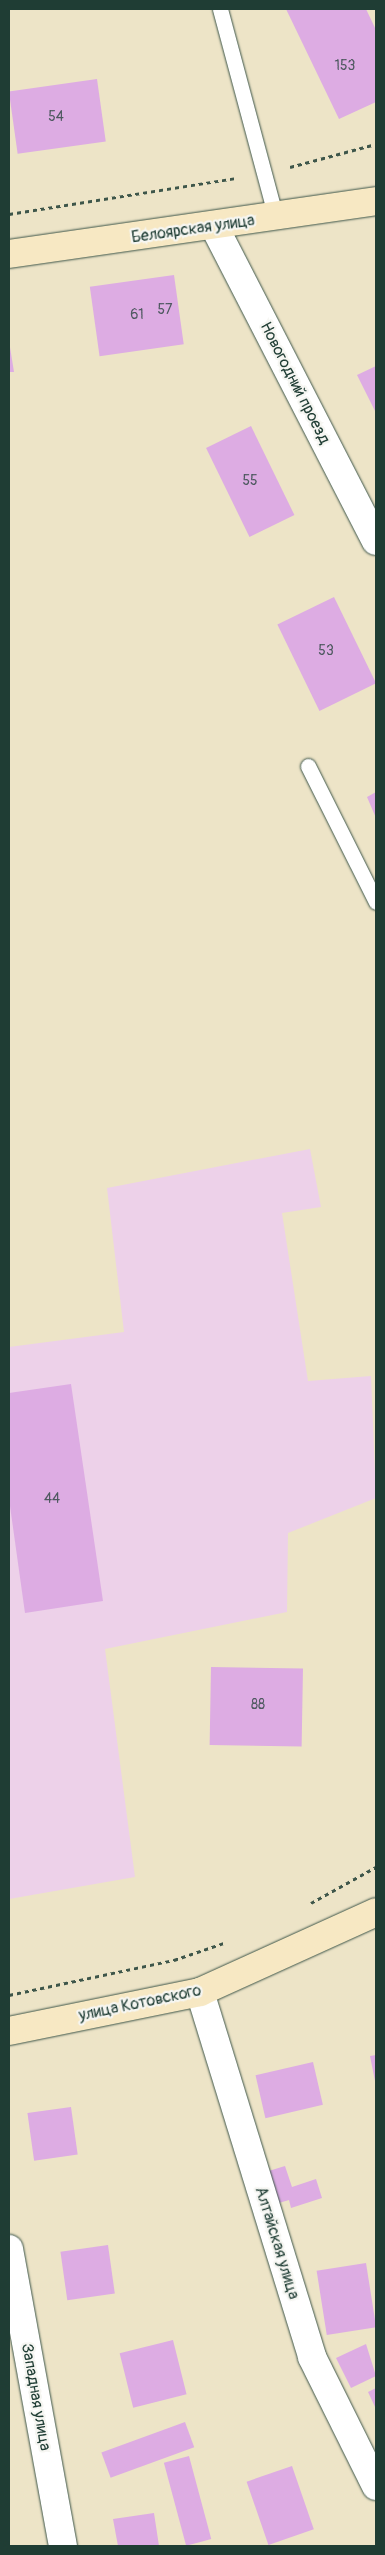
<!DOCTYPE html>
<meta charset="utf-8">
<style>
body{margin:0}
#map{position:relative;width:385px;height:2555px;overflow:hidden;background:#ede4c7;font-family:Pangolin,sans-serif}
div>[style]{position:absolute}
.built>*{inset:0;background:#edd1e9}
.building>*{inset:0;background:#ddace3;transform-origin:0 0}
.path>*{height:3px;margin-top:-1.5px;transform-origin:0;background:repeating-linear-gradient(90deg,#3e564a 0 4px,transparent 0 8px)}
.roads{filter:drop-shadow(0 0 1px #3e564a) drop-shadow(0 0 1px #3e564a)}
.lane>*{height:15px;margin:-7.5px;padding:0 7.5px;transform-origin:7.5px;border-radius:7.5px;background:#fff}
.street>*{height:28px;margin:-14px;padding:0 14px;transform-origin:14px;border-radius:14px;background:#fff}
.secondary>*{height:28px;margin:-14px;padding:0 14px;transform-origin:14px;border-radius:14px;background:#f7e8c3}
span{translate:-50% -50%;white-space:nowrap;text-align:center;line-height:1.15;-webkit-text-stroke:4.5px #f6f6f2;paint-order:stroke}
.number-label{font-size:14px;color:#4e5960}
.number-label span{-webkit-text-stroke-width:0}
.street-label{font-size:16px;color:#1f3d34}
.frame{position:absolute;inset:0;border:10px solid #1f3d34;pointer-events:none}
</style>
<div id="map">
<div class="built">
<div style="clip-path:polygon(310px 1149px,321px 1207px,282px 1213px,308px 1381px,371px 1376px,376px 1498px,288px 1533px,287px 1612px,105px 1649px,135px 1877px,9px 1899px,9px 1347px,124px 1332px,107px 1188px)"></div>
</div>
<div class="building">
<div style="clip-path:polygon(286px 9px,366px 9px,376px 30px,376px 102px,339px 119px)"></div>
<div style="left:97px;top:79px;width:63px;height:89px;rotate:82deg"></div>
<div style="left:174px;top:275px;width:70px;height:85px;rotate:82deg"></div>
<div style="clip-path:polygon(9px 341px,14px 372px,9px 372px)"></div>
<div style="clip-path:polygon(376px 366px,376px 413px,357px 375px)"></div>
<div style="left:251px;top:426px;width:99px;height:50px;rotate:64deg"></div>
<div style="left:334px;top:597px;width:96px;height:63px;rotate:64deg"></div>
<div style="clip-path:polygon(376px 792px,376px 818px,367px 797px)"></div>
<div style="clip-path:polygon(71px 1384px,103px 1601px,25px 1613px,9px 1499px,9px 1393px)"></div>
<div style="left:211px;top:1667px;width:92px;height:78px;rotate:1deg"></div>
<div style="clip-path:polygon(376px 2055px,376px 2081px,375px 2081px,370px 2056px)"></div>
<div style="left:313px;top:2062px;width:44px;height:59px;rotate:77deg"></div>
<div style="left:71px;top:2107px;width:48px;height:44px;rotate:82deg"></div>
<div style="clip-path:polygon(285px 2166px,292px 2187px,316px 2179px,322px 2198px,291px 2208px,289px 2200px,272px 2205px,262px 2173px)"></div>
<div style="left:108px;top:2245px;width:49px;height:48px;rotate:82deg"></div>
<div style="left:366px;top:2263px;width:65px;height:50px;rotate:81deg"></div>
<div style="left:173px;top:2340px;width:56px;height:55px;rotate:76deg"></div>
<div style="clip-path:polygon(366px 2344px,376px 2376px,351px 2388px,336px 2358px)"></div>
<div style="clip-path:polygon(376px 2388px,376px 2409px,368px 2392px)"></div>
<div style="left:185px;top:2422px;width:27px;height:89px;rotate:70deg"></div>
<div style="left:189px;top:2456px;width:86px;height:26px;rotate:75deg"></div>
<div style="left:292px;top:2466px;width:67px;height:48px;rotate:71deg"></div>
<div style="clip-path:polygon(154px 2513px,159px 2546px,118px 2546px,113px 2519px)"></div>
</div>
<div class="path">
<div style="left:290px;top:167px;width:89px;rotate:-15deg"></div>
<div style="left:9px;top:214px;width:231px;rotate:-9deg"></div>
<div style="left:311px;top:1903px;width:74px;rotate:-29deg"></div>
<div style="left:9px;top:1995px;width:169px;rotate:-12deg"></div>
<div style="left:174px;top:1960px;width:53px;rotate:-18.8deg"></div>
</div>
<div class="roads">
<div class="lane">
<div style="left:220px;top:9px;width:216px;rotate:75deg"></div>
<div style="left:308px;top:766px;width:152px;rotate:63.4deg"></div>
</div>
<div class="street">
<div style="left:214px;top:226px;width:354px;rotate:62.8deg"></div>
<div style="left:200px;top:1992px;width:382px;rotate:72.9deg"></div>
<div style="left:312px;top:2357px;width:144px;rotate:63.6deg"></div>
<div style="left:9px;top:2249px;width:302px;rotate:79.7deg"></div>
</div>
<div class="secondary">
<div style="left:9px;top:254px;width:371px;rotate:-8.2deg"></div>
<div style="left:9px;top:2031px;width:195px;rotate:-11.5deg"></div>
<div style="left:200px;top:1992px;width:193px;rotate:-24.4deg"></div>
</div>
</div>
<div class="number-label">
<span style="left:345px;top:66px">153</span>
<span style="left:56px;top:117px">54</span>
<span style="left:165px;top:310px">57</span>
<span style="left:137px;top:315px">61</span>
<span style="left:250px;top:481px">55</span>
<span style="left:326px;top:651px">53</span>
<span style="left:52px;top:1499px">44</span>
<span style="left:258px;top:1705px">88</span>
</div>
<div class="street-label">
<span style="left:193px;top:229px;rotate:-8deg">Белоярская улица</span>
<span style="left:295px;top:383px;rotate:63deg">Новогодний проезд</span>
<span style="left:140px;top:2003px;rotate:-12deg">улица Котовского</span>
<span style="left:277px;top:2243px;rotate:73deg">Алтайская улица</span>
<span style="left:36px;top:2397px;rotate:80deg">Западная улица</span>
</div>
<div class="frame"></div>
</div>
